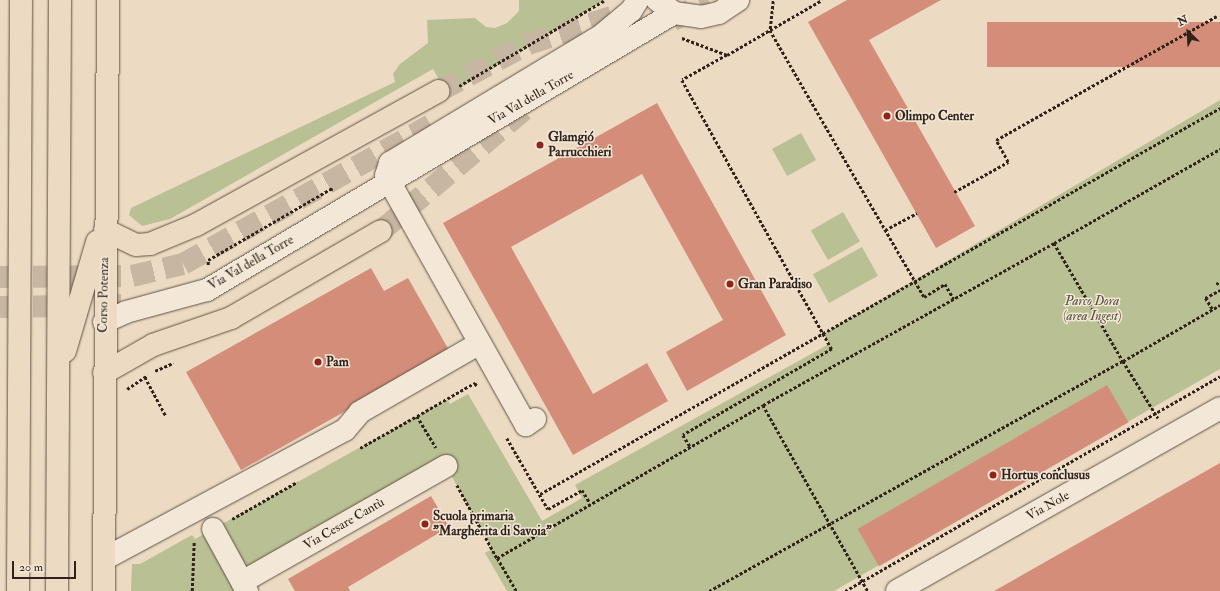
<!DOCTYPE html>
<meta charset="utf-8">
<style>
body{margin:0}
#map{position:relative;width:1220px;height:591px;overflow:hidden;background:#ecdbc2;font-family:"IM FELL Double Pica",serif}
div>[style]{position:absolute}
.green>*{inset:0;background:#b9c093;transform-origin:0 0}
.building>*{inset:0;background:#d48d79;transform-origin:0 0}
.major-tunnel>*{height:22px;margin-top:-11px;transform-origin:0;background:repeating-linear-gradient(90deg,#c7b6a1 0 22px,transparent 0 33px)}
.path>*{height:2.5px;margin-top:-1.25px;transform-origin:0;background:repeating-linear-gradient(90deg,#31231c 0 3px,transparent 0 5px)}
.roads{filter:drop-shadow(0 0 1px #605146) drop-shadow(0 0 1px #605146)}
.minor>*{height:22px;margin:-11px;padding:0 11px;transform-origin:11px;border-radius:11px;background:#f3e8d7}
.major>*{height:22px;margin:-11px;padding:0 11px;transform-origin:11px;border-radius:11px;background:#ecdbc2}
.dots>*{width:11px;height:11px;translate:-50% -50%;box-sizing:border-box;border:2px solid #f3e8d7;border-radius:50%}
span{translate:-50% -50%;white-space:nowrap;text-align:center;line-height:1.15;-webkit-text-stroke:3px #f3e8d7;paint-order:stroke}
.street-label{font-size:13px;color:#31231c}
.poi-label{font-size:13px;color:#31231c;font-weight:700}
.left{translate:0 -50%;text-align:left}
.park-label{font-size:13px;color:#534a3a;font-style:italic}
.north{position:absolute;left:1168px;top:12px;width:40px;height:40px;-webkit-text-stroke:3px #f3e8d7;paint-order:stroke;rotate:335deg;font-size:11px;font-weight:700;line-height:16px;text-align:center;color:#31231c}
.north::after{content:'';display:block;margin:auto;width:14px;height:18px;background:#31231c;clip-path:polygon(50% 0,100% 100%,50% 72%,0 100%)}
.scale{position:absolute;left:12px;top:561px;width:64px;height:18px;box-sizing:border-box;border:2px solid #31231c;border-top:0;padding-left:5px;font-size:12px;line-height:14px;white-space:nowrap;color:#31231c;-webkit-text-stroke:3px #f3e8d7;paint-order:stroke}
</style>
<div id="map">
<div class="green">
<div style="clip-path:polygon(519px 0,605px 0,448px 95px,433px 69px,170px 219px,142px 226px,129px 215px,131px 208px,395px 82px,393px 74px,400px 64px,428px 43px,427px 20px,475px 18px,486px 27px,495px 28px,507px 23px,519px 11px)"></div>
<div style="clip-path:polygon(1220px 100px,1220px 369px,834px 591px,507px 591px,485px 553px,492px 549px,446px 466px,247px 591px,131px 591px,132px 564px,140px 564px,192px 535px,195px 539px,447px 399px,450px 404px,468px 394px,542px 521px,582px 498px,575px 485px,829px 344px,823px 334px)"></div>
<div style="left:801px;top:133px;width:31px;height:33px;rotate:61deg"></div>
<div style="left:843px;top:212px;width:34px;height:37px;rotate:60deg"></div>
<div style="left:862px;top:247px;width:33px;height:56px;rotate:61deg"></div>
</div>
<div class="building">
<div style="clip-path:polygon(847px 0,941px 0,869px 40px,975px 226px,936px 248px,808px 22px)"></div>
<div style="left:1220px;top:22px;width:45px;height:233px;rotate:90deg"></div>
<div style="clip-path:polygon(657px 103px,786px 335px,687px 391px,666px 352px,723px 320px,642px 174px,511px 247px,593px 394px,647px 363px,668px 401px,573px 455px,443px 223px)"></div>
<div style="clip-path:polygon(371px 268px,384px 291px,408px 278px,450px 352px,241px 470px,186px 372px)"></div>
<div style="left:1107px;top:385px;width:43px;height:288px;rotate:60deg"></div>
<div style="clip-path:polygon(1220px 463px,1220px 591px,994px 591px)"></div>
<div style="clip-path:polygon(431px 496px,449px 527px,348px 587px,350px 591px,295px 591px,288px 579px)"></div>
</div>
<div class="major-tunnel">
<div style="left:672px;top:21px;width:42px;rotate:-30.3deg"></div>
<div style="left:439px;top:91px;width:101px;rotate:-27.8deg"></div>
<div style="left:528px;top:44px;width:95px;rotate:-17.9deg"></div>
<div style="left:381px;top:231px;width:189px;rotate:-40.3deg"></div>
<div style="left:0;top:277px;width:132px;rotate:-0.4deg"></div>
<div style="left:132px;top:276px;width:52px;rotate:-13.2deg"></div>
<div style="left:183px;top:264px;width:284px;rotate:-29.3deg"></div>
<div style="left:0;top:307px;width:125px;rotate:-0.9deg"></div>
</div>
<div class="path">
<div style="left:770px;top:29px;width:29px;rotate:-84deg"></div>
<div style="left:770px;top:30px;width:60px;rotate:-30deg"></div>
<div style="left:682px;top:38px;width:48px;rotate:20.7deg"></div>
<div style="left:727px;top:55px;width:51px;rotate:150.9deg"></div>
<div style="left:682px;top:80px;width:308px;rotate:60.9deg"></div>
<div style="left:832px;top:349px;width:172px;rotate:150deg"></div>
<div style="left:683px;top:435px;width:13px;rotate:58deg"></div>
<div style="left:727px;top:55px;width:50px;rotate:-30.2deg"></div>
<div style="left:770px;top:30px;width:308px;rotate:60deg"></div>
<div style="left:924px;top:297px;width:25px;rotate:-32deg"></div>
<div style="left:945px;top:284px;width:17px;rotate:59deg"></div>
<div style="left:459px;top:86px;width:169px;rotate:-30.5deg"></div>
<div style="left:954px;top:192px;width:62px;rotate:-29.1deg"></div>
<div style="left:1008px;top:162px;width:25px;rotate:-119deg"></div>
<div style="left:996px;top:140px;width:253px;rotate:-29.3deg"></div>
<div style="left:885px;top:230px;width:36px;rotate:-28deg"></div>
<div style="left:1054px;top:243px;width:191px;rotate:-29.5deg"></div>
<div style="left:208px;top:265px;width:5px;rotate:-90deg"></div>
<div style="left:208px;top:260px;width:143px;rotate:-30.1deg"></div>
<div style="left:332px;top:188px;width:3px;rotate:108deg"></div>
<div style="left:1216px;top:284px;width:4px;rotate:-27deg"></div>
<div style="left:1212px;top:309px;width:13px;rotate:-122deg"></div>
<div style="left:1205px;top:298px;width:17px;rotate:-28deg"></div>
<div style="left:155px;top:371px;width:20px;rotate:-24deg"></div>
<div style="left:145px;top:377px;width:44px;rotate:61.7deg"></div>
<div style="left:127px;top:389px;width:25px;rotate:-34deg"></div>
<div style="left:763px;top:405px;width:333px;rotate:-29.1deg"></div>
<div style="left:1054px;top:243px;width:137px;rotate:59.7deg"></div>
<div style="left:1123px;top:361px;width:112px;rotate:-30deg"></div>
<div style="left:417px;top:416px;width:60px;rotate:-30deg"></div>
<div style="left:469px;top:386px;width:7px;rotate:-27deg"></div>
<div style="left:475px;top:383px;width:4px;rotate:56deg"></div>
<div style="left:507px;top:438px;width:82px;rotate:60deg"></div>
<div style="left:548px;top:509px;width:39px;rotate:-29deg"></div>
<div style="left:582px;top:490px;width:15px;rotate:58deg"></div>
<div style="left:360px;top:448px;width:65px;rotate:-29.3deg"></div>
<div style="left:417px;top:416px;width:37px;rotate:59deg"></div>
<div style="left:457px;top:485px;width:83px;rotate:61.3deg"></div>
<div style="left:540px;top:494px;width:782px;rotate:-29.58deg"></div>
<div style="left:232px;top:519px;width:75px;rotate:-29.6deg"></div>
<div style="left:192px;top:591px;width:49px;rotate:-87.7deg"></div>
<div style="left:516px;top:591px;width:38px;rotate:-120deg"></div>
<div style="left:497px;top:558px;width:307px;rotate:-29.9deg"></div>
<div style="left:763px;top:405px;width:214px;rotate:60.6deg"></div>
<div style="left:709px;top:591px;width:474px;rotate:-29.1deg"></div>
<div style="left:1123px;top:361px;width:67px;rotate:58.4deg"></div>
<div style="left:845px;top:591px;width:432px;rotate:-29.8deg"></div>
</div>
<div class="roads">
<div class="minor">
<div style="left:657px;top:0;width:21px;rotate:37deg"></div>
<div style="left:674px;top:13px;width:27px;rotate:8deg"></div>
<div style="left:701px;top:17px;width:18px;rotate:-13deg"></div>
<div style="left:719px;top:13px;width:23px;rotate:-34deg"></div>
<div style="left:104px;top:322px;width:24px;rotate:-24deg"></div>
<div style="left:126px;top:312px;width:84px;rotate:-15.2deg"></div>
<div style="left:207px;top:290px;width:543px;rotate:-30.67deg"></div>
<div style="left:535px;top:419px;width:11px;rotate:146deg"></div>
<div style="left:526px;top:425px;width:286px;rotate:-119.3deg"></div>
<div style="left:386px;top:176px;width:14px;rotate:-73deg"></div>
<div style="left:390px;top:163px;width:248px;rotate:-31.1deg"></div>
<div style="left:602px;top:35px;width:38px;rotate:-40deg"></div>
<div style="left:631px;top:11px;width:13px;rotate:-58deg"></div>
<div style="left:213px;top:529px;width:71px;rotate:61.3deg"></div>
<div style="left:104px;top:559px;width:273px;rotate:-28.2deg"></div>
<div style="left:345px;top:430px;width:23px;rotate:-50deg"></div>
<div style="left:360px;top:412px;width:138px;rotate:-29.9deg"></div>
<div style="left:242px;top:582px;width:235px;rotate:-29.6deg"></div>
<div style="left:897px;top:591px;width:371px;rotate:-29.5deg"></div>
</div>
<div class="major">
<div style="left:105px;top:230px;width:34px;rotate:26deg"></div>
<div style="left:136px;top:245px;width:14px;rotate:-4deg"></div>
<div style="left:150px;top:244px;width:50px;rotate:-22.4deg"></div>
<div style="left:196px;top:225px;width:277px;rotate:-28.9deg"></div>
<div style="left:65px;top:351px;width:114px;rotate:-73.6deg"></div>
<div style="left:104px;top:373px;width:56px;rotate:-29.7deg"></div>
<div style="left:153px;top:345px;width:83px;rotate:-19.1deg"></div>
<div style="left:231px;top:318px;width:173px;rotate:-30.1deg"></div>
<div style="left:18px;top:591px;width:591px;rotate:-89.71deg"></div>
<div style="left:57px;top:591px;width:591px;rotate:-89.71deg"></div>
<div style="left:104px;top:591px;width:591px;rotate:-89.61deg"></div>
</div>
</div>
<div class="dots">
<div style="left:887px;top:116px;background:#8f2418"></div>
<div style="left:540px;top:145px;background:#8f2418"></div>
<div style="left:730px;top:284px;background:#8f2418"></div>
<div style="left:318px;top:362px;background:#8f2418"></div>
<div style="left:993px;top:475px;background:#8f2418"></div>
<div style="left:425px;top:524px;background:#8f2418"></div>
</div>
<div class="street-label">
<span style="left:531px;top:98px;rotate:-30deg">Via Val della Torre</span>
<span style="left:251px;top:263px;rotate:-30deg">Via Val della Torre</span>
<span style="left:104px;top:295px;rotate:-89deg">Corso Potenza</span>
<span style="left:1048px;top:506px;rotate:-29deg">Via Nole</span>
<span style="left:344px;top:524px;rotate:-30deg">Via Cesare Cantù</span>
</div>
<div class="poi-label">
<span class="left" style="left:895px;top:116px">Olimpo Center</span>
<span class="left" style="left:548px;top:145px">Glamgió<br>Parrucchieri</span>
<span class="left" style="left:738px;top:284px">Gran Paradiso</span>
<span class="left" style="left:326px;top:362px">Pam</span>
<span class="left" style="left:1001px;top:475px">Hortus conclusus</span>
<span class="left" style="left:433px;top:524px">Scuola primaria<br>"Margherita di Savoia"</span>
</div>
<div class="park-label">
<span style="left:1092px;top:309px">Parco Dora<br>(area Ingest)</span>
</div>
<div class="north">N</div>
<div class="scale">20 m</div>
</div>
